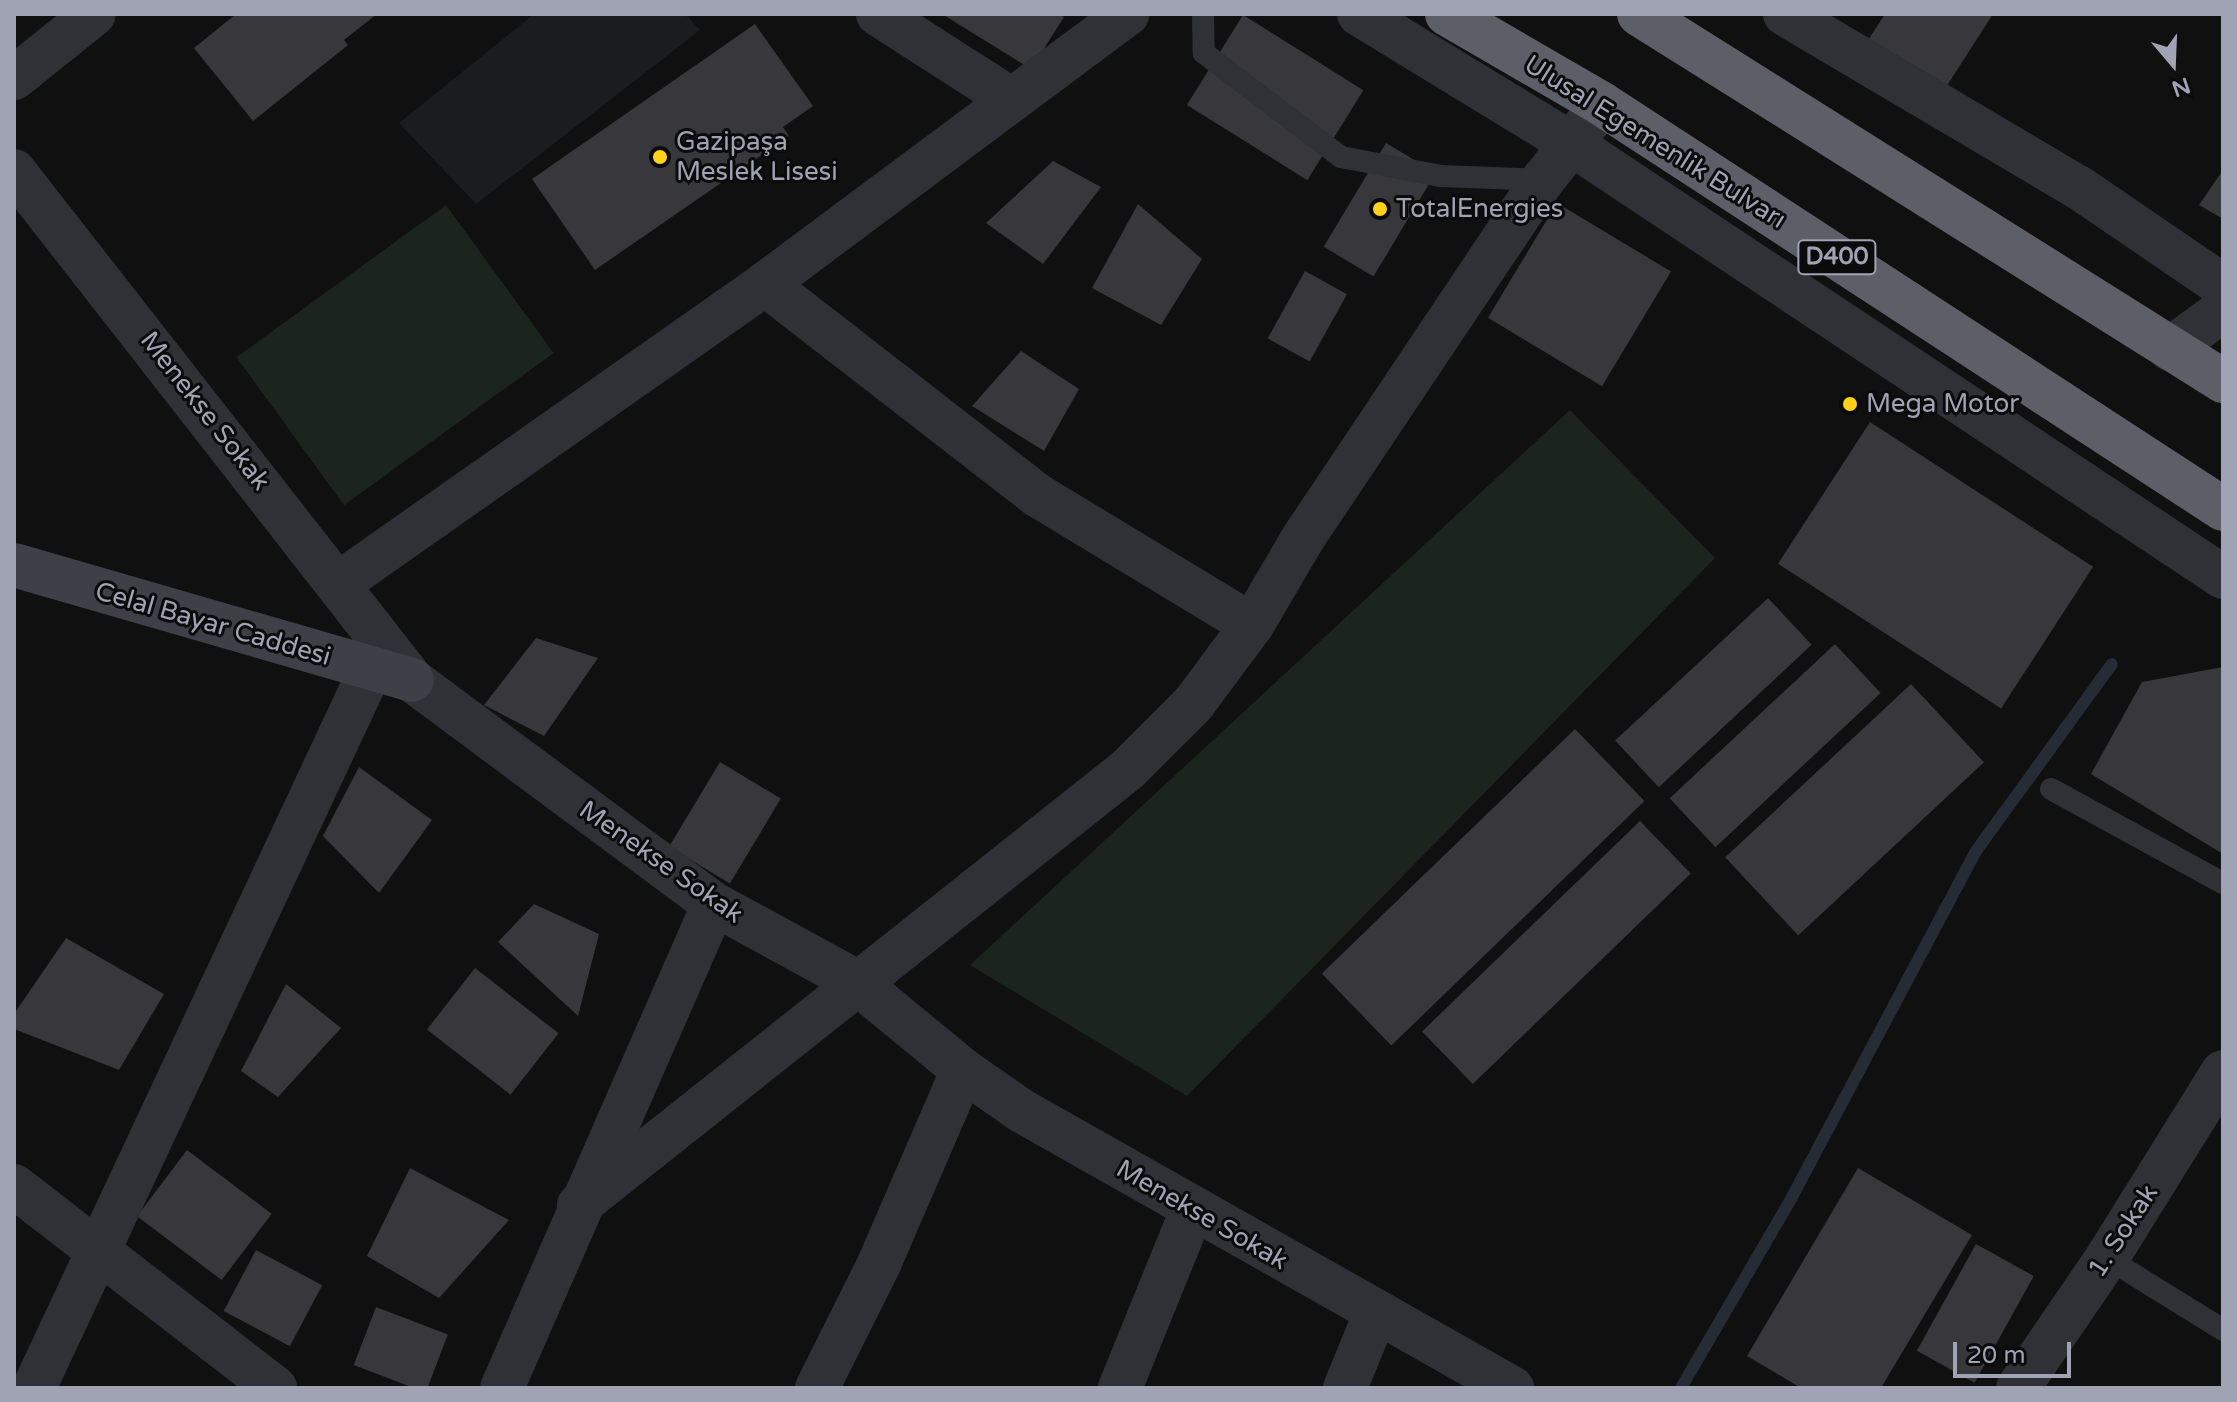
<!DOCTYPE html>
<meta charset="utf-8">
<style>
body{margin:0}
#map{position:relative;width:2237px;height:1402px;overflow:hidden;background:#101011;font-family:"Varela Round",sans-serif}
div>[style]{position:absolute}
.built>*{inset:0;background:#1b1c1e}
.green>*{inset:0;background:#1c241e;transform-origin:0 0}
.stream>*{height:12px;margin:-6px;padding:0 6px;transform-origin:6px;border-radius:6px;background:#252c36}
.building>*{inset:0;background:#37373c;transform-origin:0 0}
.lane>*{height:22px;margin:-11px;padding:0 11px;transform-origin:11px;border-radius:11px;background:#303137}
.street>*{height:44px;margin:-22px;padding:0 22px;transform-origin:22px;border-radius:22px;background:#303137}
.secondary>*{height:44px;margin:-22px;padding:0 22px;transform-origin:22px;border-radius:22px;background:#3e3f47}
.highway>*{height:44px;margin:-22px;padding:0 22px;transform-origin:22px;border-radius:22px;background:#5c5e68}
.dots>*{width:22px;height:22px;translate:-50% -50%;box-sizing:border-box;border:4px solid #0b0b0c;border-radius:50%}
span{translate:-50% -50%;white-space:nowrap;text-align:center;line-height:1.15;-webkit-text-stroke:6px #0b0b0c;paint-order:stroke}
.shield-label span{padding:2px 6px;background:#0b0b0c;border:2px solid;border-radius:6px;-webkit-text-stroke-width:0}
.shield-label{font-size:24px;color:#9fa3b4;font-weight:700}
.poi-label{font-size:26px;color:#9fa3b4}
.left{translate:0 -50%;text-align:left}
.street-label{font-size:26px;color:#9fa3b4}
.frame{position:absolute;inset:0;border:16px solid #9fa3b4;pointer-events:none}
.north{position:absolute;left:2133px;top:24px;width:80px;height:80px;-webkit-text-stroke:6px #0b0b0c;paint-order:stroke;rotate:161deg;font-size:22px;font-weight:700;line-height:32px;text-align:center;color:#9fa3b4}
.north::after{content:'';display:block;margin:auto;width:28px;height:36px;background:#9fa3b4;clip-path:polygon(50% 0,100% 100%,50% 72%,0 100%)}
.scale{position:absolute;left:1953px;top:1342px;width:118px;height:36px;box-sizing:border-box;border:4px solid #9fa3b4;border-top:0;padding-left:10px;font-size:24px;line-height:28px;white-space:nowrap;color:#9fa3b4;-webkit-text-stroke:6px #0b0b0c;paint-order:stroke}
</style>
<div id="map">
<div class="built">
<div style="clip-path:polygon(534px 14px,685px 14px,700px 30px,476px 204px,399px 123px)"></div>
</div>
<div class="green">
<div style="left:446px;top:205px;width:183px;height:259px;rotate:54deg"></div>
<div style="clip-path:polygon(1570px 410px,1715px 558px,1187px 1096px,970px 965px)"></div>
</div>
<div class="stream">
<div style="left:1681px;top:1388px;width:221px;rotate:-59.8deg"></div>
<div style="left:1792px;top:1197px;width:392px;rotate:-62deg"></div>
<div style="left:1976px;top:851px;width:231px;rotate:-54deg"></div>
</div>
<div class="building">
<div style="clip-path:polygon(236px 14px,377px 14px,344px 40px,348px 45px,253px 121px,194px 48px)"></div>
<div style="clip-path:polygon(942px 14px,1059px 14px,1064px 17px,1031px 69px)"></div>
<div style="clip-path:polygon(1885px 14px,1993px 14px,1939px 98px,1863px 48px)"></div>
<div style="left:1243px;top:15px;width:142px;height:106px;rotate:32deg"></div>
<div style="clip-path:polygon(755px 24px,813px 106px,783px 127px,789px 136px,595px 270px,532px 179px)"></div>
<div style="left:1386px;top:143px;width:58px;height:121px;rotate:31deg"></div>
<div style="clip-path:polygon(1053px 161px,1101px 187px,1043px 264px,986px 223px)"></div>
<div style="clip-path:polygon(2223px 170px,2223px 219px,2199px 205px)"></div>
<div style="left:1557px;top:203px;width:133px;height:134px;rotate:31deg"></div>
<div style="clip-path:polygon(1138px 204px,1202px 259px,1161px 325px,1092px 288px)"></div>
<div style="left:1305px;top:271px;width:48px;height:77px;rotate:29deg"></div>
<div style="clip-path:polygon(1021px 351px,1079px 389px,1044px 451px,972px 406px)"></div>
<div style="left:1870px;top:422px;width:266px;height:169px;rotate:33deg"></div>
<div style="left:1768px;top:598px;width:64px;height:209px;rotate:47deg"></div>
<div style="clip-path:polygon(536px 638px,598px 658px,544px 736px,484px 705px)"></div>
<div style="left:1835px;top:644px;width:67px;height:226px;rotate:47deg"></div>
<div style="clip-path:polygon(2223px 667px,2223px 854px,2091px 774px,2142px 682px)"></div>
<div style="left:1911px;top:684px;width:107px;height:254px;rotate:47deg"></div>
<div style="left:1575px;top:729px;width:100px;height:352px;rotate:46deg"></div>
<div style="left:720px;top:762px;width:71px;height:99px;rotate:31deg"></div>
<div style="clip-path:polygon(359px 767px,432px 820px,379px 893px,323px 836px)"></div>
<div style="left:1640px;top:821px;width:73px;height:303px;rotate:46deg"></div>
<div style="clip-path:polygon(534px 904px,599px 934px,578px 1016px,498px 942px)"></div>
<div style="clip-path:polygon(66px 938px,164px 994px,119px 1070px,14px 1029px,14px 1014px)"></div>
<div style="left:475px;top:968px;width:106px;height:78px;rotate:38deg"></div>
<div style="clip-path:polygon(286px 984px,341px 1028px,278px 1097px,241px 1071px)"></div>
<div style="left:187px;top:1150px;width:106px;height:83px;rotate:37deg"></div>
<div style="clip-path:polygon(410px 1168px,509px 1220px,439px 1298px,367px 1256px)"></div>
<div style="clip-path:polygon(1858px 1168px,1972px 1235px,1881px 1388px,1801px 1388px,1747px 1356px)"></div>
<div style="left:1976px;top:1244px;width:66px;height:122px;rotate:29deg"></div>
<div style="left:256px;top:1250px;width:75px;height:69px;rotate:28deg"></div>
<div style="left:376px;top:1307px;width:77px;height:62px;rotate:21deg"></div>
</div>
<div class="lane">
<div style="left:1203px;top:14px;width:39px;rotate:89deg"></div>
<div style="left:1204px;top:53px;width:172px;rotate:37.2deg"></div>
<div style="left:1341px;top:157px;width:102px;rotate:10.8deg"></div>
<div style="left:1441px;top:176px;width:102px;rotate:2.2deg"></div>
<div style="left:2051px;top:789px;width:196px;rotate:28.7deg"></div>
<div style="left:2107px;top:1258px;width:137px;rotate:31.8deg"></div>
</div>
<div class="street">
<div style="left:878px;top:14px;width:159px;rotate:32.7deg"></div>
<div style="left:1359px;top:14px;width:247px;rotate:31.4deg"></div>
<div style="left:1570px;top:143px;width:784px;rotate:33.61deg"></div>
<div style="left:1785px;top:14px;width:340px;rotate:30.6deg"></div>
<div style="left:2078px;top:187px;width:176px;rotate:34.3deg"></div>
<div style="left:14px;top:78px;width:102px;rotate:-38.7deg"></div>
<div style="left:14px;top:171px;width:646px;rotate:51.98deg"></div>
<div style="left:412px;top:680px;width:376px;rotate:36.6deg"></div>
<div style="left:714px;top:904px;width:161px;rotate:28.6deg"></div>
<div style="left:855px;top:981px;width:140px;rotate:39.5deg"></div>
<div style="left:963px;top:1070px;width:72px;rotate:34.8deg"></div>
<div style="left:1022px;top:1111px;width:563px;rotate:29.48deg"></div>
<div style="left:765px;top:284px;width:344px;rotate:37.8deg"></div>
<div style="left:1037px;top:495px;width:251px;rotate:31.2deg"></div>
<div style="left:2170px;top:349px;width:66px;rotate:-36.3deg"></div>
<div style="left:338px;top:584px;width:522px;rotate:-35.09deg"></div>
<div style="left:765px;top:284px;width:452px;rotate:-36.7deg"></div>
<div style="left:14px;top:1186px;width:330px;rotate:37.7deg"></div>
<div style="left:579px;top:1205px;width:700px;rotate:-38.44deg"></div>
<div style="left:1127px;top:770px;width:95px;rotate:-45deg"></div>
<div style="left:1194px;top:703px;width:97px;rotate:-53.4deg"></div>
<div style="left:1252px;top:625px;width:101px;rotate:-59.6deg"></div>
<div style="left:1303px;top:538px;width:431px;rotate:-56.2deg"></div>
<div style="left:1543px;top:180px;width:96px;rotate:-52.2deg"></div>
<div style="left:34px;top:1388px;width:792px;rotate:-64.89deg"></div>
<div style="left:502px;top:1388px;width:528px;rotate:-66.35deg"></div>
<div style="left:817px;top:1388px;width:139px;rotate:-63.4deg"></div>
<div style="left:879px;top:1264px;width:211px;rotate:-66.6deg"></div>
<div style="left:1120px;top:1388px;width:194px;rotate:-67.9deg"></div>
<div style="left:1345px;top:1388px;width:79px;rotate:-67.7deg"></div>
<div style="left:2018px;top:1388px;width:158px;rotate:-55.6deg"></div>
<div style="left:2107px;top:1258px;width:219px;rotate:-58.1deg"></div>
</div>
<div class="secondary">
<div style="left:14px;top:565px;width:414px;rotate:16.1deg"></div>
</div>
<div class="highway">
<div style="left:1447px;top:14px;width:179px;rotate:30.1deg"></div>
<div style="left:1602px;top:104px;width:741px;rotate:33.11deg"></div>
<div style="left:1639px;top:14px;width:690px;rotate:32.15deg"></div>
</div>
<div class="dots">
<div style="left:660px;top:157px;background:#ffd11a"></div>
<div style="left:1380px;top:209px;background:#ffd11a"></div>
<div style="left:1850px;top:404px;background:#ffd11a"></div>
</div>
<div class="shield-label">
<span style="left:1837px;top:257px">D400</span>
</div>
<div class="poi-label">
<span class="left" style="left:676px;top:157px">Gazipaşa<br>Meslek Lisesi</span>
<span class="left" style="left:1396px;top:209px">TotalEnergies</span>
<span class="left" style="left:1866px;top:404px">Mega Motor</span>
</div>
<div class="street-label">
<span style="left:1655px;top:142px;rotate:32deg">Ulusal Egemenlik Bulvarı</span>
<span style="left:205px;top:411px;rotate:52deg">Menekse Sokak</span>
<span style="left:213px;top:624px;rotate:16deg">Celal Bayar Caddesi</span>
<span style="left:661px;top:862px;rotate:35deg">Menekse Sokak</span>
<span style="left:1202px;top:1215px;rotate:30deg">Menekse Sokak</span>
<span style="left:2123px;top:1231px;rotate:-57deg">1. Sokak</span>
</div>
<div class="frame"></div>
<div class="north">N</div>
<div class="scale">20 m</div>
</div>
